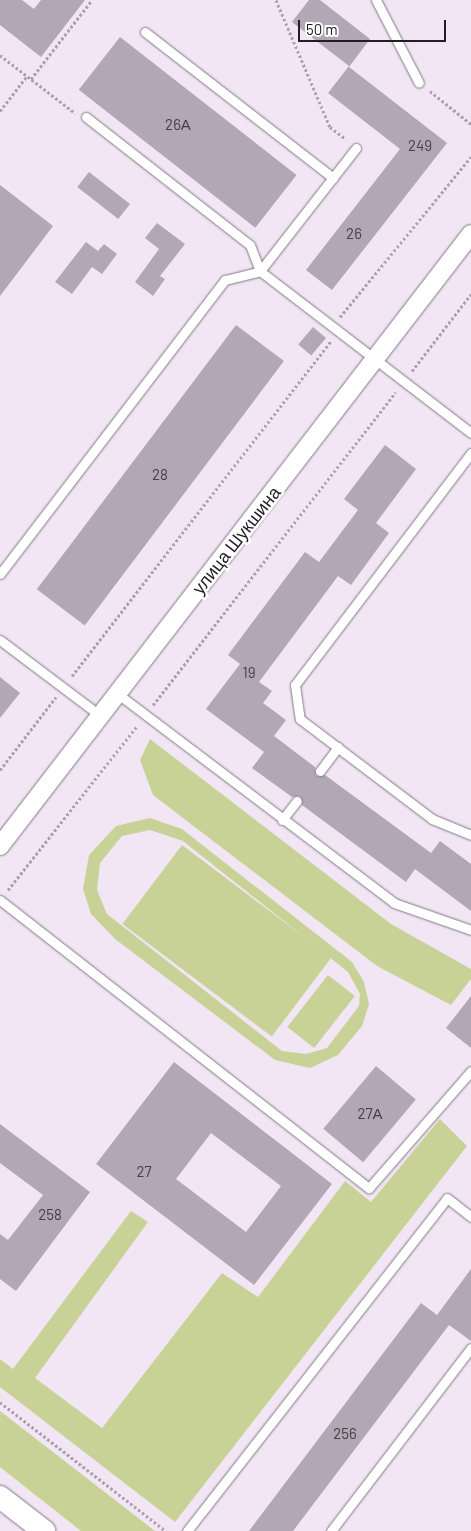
<!DOCTYPE html>
<meta charset="utf-8">
<style>
body{margin:0}
#map{position:relative;width:471px;height:1531px;overflow:hidden;background:#f2e6f5;font-family:Barlow,sans-serif}
div>[style]{position:absolute}
.green>*{inset:0;background:#c8d297;transform-origin:0 0}
.building>*{inset:0;background:#b2a7b5;transform-origin:0 0}
.path>*{height:3px;margin-top:-1.5px;transform-origin:0;background:repeating-linear-gradient(90deg,#aba2ae 0 2.5px,transparent 0 5px)}
.roads{filter:drop-shadow(0 0 1px #827885) drop-shadow(0 0 1px #827885)}
.service>*{height:9px;margin:-4.5px;padding:0 4.5px;transform-origin:4.5px;border-radius:4.5px;background:#fff}
.minor>*{height:18px;margin:-9px;padding:0 9px;transform-origin:9px;border-radius:9px;background:#fff}
.tertiary>*{height:22px;margin:-11px;padding:0 11px;transform-origin:11px;border-radius:11px;background:#fff}
span{translate:-50% -50%;white-space:nowrap;text-align:center;line-height:1.15;-webkit-text-stroke:5px #fff;paint-order:stroke}
.number-label{font-size:15px;color:#464048}
.number-label span{-webkit-text-stroke-width:0}
.street-label{font-size:18px;color:#221e24}
.scale{position:absolute;left:298px;top:20px;width:148px;height:22px;box-sizing:border-box;border:2px solid #221e24;border-top:0;padding-left:6px;font-size:15px;line-height:18px;white-space:nowrap;color:#221e24;-webkit-text-stroke:4px #fff;paint-order:stroke}
</style>
<div id="map">
<div class="green">
<div style="clip-path:polygon(150px 739px,391px 924px,471px 969px,471px 979px,451px 1005px,377px 966px,153px 795px,140px 760px)"></div>
<div style="clip-path:polygon(evenodd,150px 818px,182px 829px,352px 962px,364px 982px,369px 1004px,362px 1026px,338px 1055px,310px 1068px,275px 1060px,115px 939px,91px 914px,83px 889px,89px 855px,116px 826px,150px 818px,150px 830px,183px 841px,348px 972px,360px 994px,359px 1006px,327px 1048px,306px 1054px,282px 1051px,107px 914px,97px 890px,100px 863px,122px 836px,150px 830px)"></div>
<div style="left:182px;top:845px;width:187px;height:99px;rotate:37deg"></div>
<div style="left:328px;top:975px;width:34px;height:66px;rotate:38deg"></div>
<div style="clip-path:polygon(440px 1119px,467px 1146px,175px 1522px,0 1387px,0 1359px,13px 1369px,131px 1211px,148px 1222px,35px 1378px,102px 1428px,222px 1273px,258px 1297px,345px 1181px,371px 1202px)"></div>
<div style="clip-path:polygon(0 1411px,155px 1531px,81px 1531px,0 1467px)"></div>
</div>
<div class="building">
<div style="clip-path:polygon(0 0,22px 0,34px 9px,41px 0,85px 0,41px 57px,0 25px)"></div>
<div style="clip-path:polygon(309px 0,320px 0,370px 39px,349px 67px,447px 143px,332px 290px,306px 270px,400px 149px,328px 93px,349px 66px,292px 22px)"></div>
<div style="left:120px;top:37px;width:224px;height:67px;rotate:38deg"></div>
<div style="left:89px;top:172px;width:52px;height:19px;rotate:38deg"></div>
<div style="clip-path:polygon(0 185px,53px 226px,0 296px)"></div>
<div style="clip-path:polygon(157px 223px,185px 244px,160px 276px,165px 279px,153px 296px,135px 282px,159px 249px,145px 238px)"></div>
<div style="clip-path:polygon(86px 242px,98px 251px,104px 244px,117px 254px,102px 274px,92px 267px,72px 294px,55px 282px)"></div>
<div style="left:236px;top:325px;width:60px;height:331px;rotate:37deg"></div>
<div style="left:313px;top:327px;width:17px;height:23px;rotate:40deg"></div>
<div style="clip-path:polygon(385px 445px,416px 469px,376px 523px,389px 533px,351px 585px,338px 576px,259px 682px,272px 691px,263px 703px,286px 720px,274px 736px,315px 767px,316px 776px,325px 775px,431px 853px,440px 841px,471px 864px,471px 911px,415px 869px,406px 882px,302px 805px,300px 796px,292px 797px,252px 768px,264px 752px,206px 709px,240px 664px,228px 655px,305px 552px,319px 562px,358px 510px,344px 499px)"></div>
<div style="clip-path:polygon(0 677px,20px 693px,0 718px)"></div>
<div style="clip-path:polygon(471px 996px,471px 1048px,446px 1028px)"></div>
<div style="clip-path:polygon(evenodd,174px 1062px,332px 1184px,254px 1285px,96px 1164px,174px 1062px,211px 1133px,281px 1186px,246px 1232px,176px 1179px,211px 1133px)"></div>
<div style="left:376px;top:1066px;width:52px;height:82px;rotate:40deg"></div>
<div style="clip-path:polygon(0 1124px,90px 1192px,16px 1291px,0 1279px,0 1234px,8px 1240px,43px 1195px,0 1163px)"></div>
<div style="clip-path:polygon(471px 1269px,471px 1341px,449px 1325px,293px 1531px,249px 1531px,421px 1303px,437px 1315px)"></div>
</div>
<div class="path">
<div style="left:276px;top:0;width:138px;rotate:67deg"></div>
<div style="left:330px;top:127px;width:20px;rotate:37deg"></div>
<div style="left:0;top:55px;width:95px;rotate:37.7deg"></div>
<div style="left:31px;top:79px;width:100px;rotate:-52.3deg"></div>
<div style="left:430px;top:91px;width:53px;rotate:38.8deg"></div>
<div style="left:0;top:111px;width:44px;rotate:-52.4deg"></div>
<div style="left:340px;top:317px;width:207px;rotate:-50.7deg"></div>
<div style="left:412px;top:371px;width:97px;rotate:-52.5deg"></div>
<div style="left:72px;top:676px;width:423px;rotate:-52.3deg"></div>
<div style="left:153px;top:705px;width:396px;rotate:-52.2deg"></div>
<div style="left:0;top:770px;width:92px;rotate:-52.5deg"></div>
<div style="left:8px;top:890px;width:209px;rotate:-51.8deg"></div>
<div style="left:0;top:1402px;width:210px;rotate:37.9deg"></div>
</div>
<div class="roads">
<div class="service">
<div style="left:376px;top:0;width:93px;rotate:62.6deg"></div>
<div style="left:145px;top:32px;width:238px;rotate:37.8deg"></div>
<div style="left:86px;top:117px;width:208px;rotate:38deg"></div>
<div style="left:250px;top:245px;width:28px;rotate:69deg"></div>
<div style="left:260px;top:271px;width:156px;rotate:-52deg"></div>
<div style="left:471px;top:453px;width:291px;rotate:127.2deg"></div>
<div style="left:295px;top:685px;width:34px;rotate:82deg"></div>
<div style="left:300px;top:719px;width:166px;rotate:37.1deg"></div>
<div style="left:432px;top:819px;width:42px;rotate:22.3deg"></div>
<div style="left:0;top:574px;width:370px;rotate:-52.6deg"></div>
<div style="left:225px;top:280px;width:36px;rotate:-14deg"></div>
<div style="left:260px;top:271px;width:266px;rotate:37.5deg"></div>
<div style="left:0;top:640px;width:126px;rotate:37deg"></div>
<div style="left:118px;top:694px;width:346px;rotate:37.1deg"></div>
<div style="left:394px;top:903px;width:82px;rotate:19.3deg"></div>
<div style="left:320px;top:771px;width:30px;rotate:-53deg"></div>
<div style="left:282px;top:820px;width:24px;rotate:-52deg"></div>
<div style="left:0;top:900px;width:468px;rotate:38deg"></div>
<div style="left:369px;top:1188px;width:155px;rotate:-48.9deg"></div>
<div style="left:187px;top:1531px;width:422px;rotate:-52deg"></div>
<div style="left:447px;top:1198px;width:31px;rotate:38deg"></div>
<div style="left:331px;top:1531px;width:230px;rotate:-52.6deg"></div>
</div>
<div class="minor">
<div style="left:0;top:846px;width:772px;rotate:-52.42deg"></div>
</div>
<div class="tertiary">
<div style="left:0;top:1497px;width:56px;rotate:37.7deg"></div>
</div>
</div>
<div class="number-label">
<span style="left:178px;top:125px">26А</span>
<span style="left:420px;top:146px">249</span>
<span style="left:354px;top:234px">26</span>
<span style="left:160px;top:475px">28</span>
<span style="left:249px;top:673px">19</span>
<span style="left:370px;top:1114px">27А</span>
<span style="left:144px;top:1172px">27</span>
<span style="left:50px;top:1215px">258</span>
<span style="left:345px;top:1434px">256</span>
</div>
<div class="street-label">
<span style="left:236px;top:540px;rotate:-52deg">улица Шукшина</span>
</div>
<div class="scale">50 m</div>
</div>
